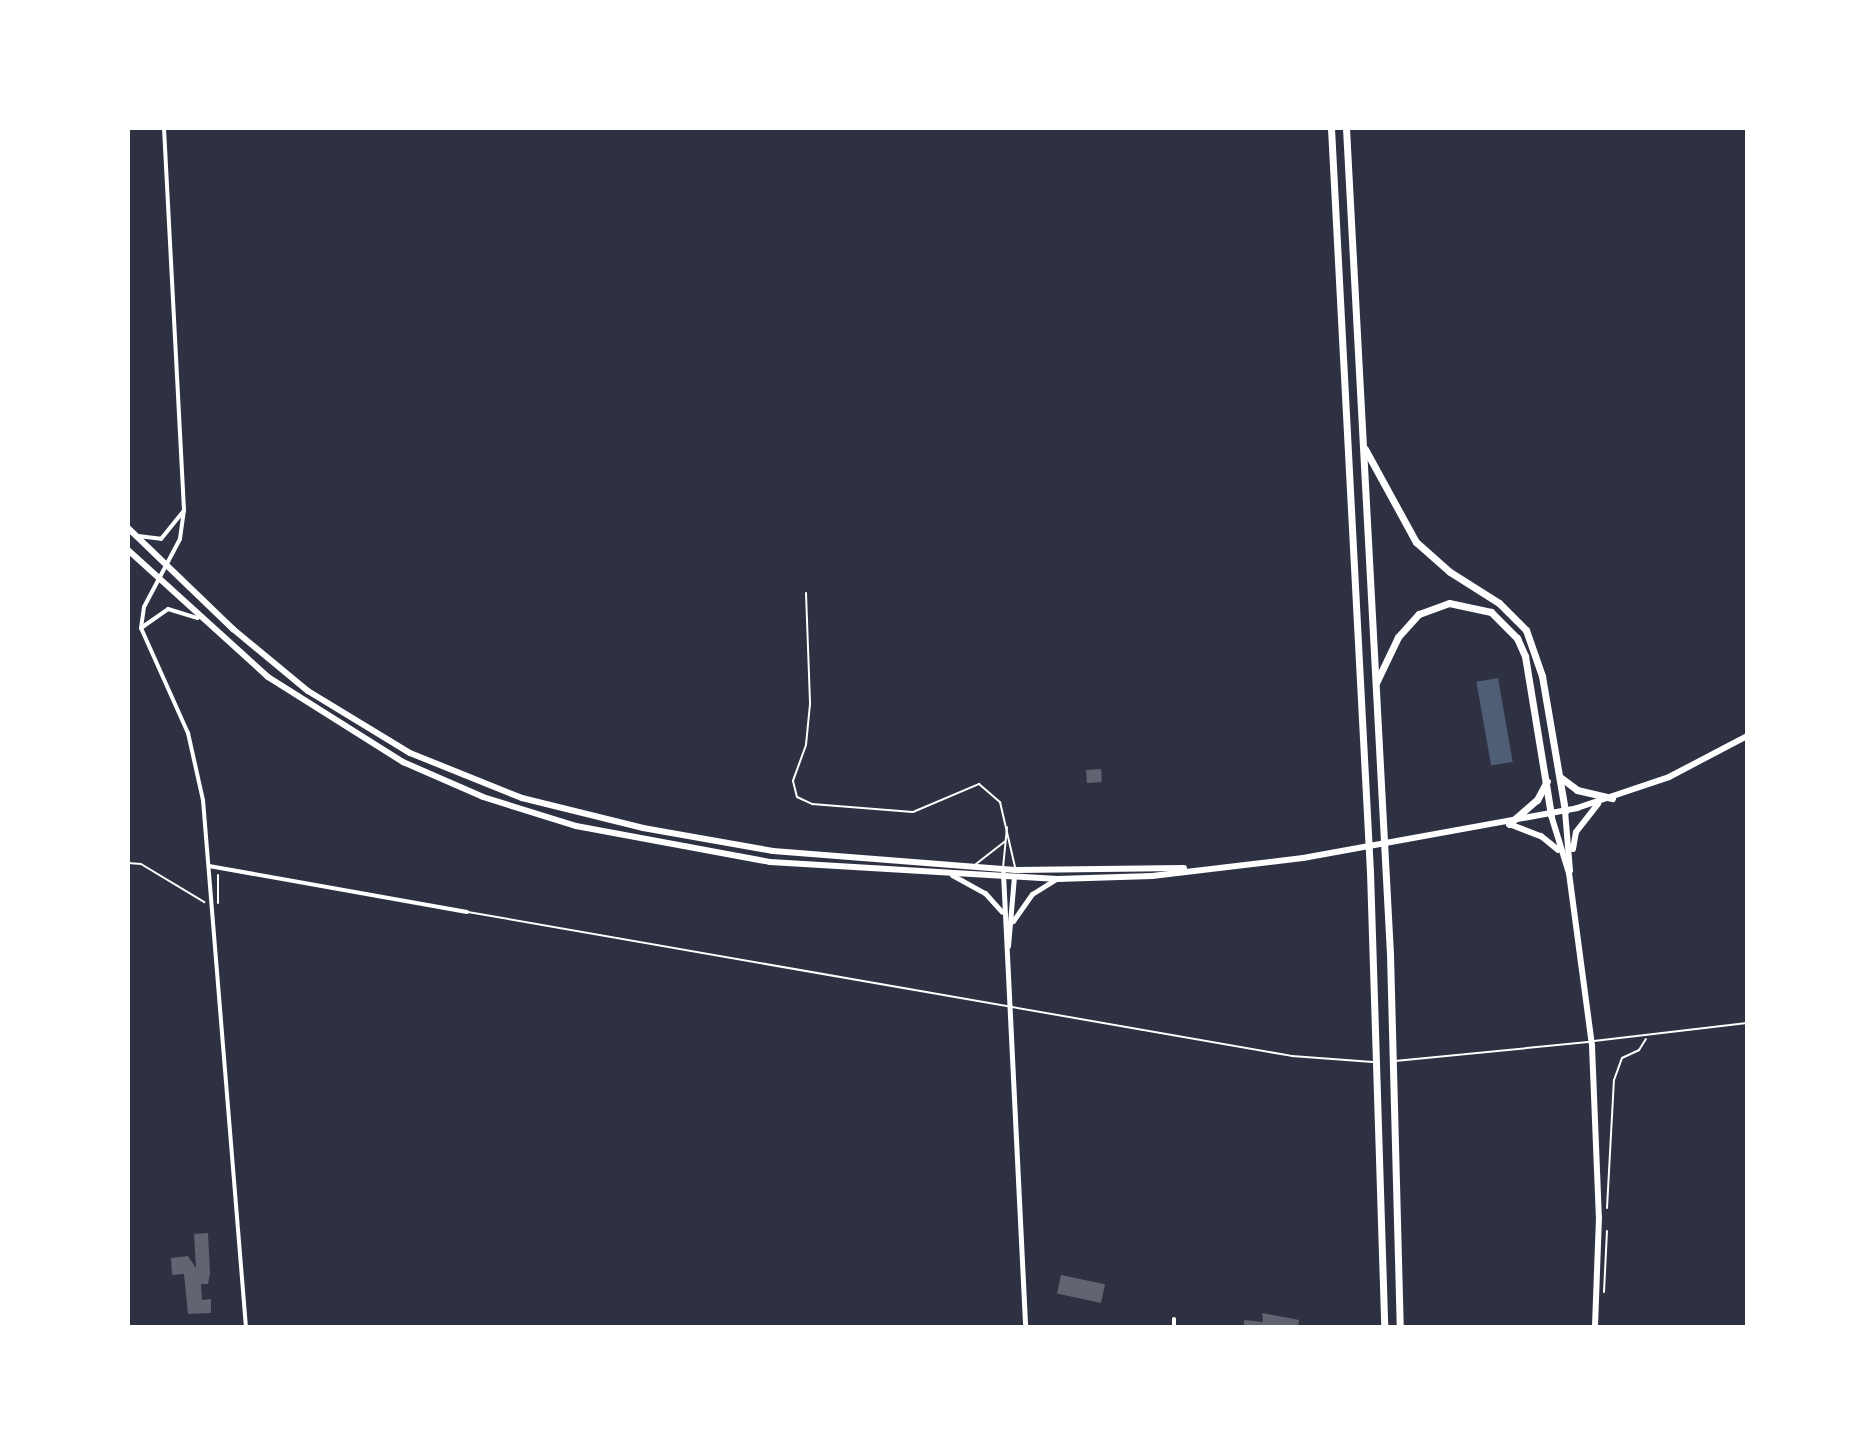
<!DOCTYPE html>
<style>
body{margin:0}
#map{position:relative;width:1875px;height:1455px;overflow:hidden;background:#2d3142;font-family:"IBM Plex Sans",sans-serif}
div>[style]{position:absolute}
.water>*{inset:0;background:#4f5d75;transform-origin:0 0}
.building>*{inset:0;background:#626471;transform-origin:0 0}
.path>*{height:2px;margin:-1px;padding:0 1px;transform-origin:1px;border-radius:1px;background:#fff}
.service>*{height:2px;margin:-1px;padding:0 1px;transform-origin:1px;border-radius:1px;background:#fff}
.minor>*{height:4px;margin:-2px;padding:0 2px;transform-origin:2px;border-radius:2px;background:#fff}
.tertiary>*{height:5px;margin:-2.5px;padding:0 2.5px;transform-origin:2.5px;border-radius:2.5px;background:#fff}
.secondary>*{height:6px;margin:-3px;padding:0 3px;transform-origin:3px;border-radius:3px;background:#fff}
.motorway>*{height:7px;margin:-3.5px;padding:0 3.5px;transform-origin:3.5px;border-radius:3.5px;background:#fff}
span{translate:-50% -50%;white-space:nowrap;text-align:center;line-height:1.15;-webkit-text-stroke:7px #fff;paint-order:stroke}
.frame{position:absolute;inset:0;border:130px solid #fff;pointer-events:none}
</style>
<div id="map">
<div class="water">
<div style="left:1498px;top:678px;width:85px;height:22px;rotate:80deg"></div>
</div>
<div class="building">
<div style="left:1101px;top:769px;width:13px;height:15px;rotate:86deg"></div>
<div style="clip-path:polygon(208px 1233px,210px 1273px,208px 1284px,201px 1284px,202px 1300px,211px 1299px,211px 1313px,188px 1314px,184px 1274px,172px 1275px,171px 1258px,188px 1256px,196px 1268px,194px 1234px)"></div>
<div style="left:1061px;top:1275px;width:45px;height:19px;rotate:12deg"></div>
<div style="clip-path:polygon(1262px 1313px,1299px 1320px,1298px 1327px,1244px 1327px,1244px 1320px,1263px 1322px)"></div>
</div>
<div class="path">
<div style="left:128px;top:863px;width:13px;rotate:4deg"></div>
<div style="left:141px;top:864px;width:74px;rotate:31.1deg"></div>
<div style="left:218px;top:875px;width:28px;rotate:90deg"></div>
<div style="left:1607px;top:1208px;width:128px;rotate:-86.9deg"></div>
<div style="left:1614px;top:1080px;width:23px;rotate:-70deg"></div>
<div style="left:1622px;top:1058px;width:19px;rotate:-25deg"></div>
<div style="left:1639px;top:1050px;width:13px;rotate:-58deg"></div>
<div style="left:1604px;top:1292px;width:61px;rotate:-87.2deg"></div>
</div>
<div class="service">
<div style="left:806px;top:593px;width:111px;rotate:87.9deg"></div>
<div style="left:810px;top:704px;width:41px;rotate:95.6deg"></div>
<div style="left:806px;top:745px;width:38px;rotate:110deg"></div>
<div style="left:793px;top:781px;width:16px;rotate:76deg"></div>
<div style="left:797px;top:797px;width:17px;rotate:25deg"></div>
<div style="left:812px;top:804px;width:101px;rotate:4.5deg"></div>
<div style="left:913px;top:812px;width:72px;rotate:-23deg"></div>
<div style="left:979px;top:784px;width:28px;rotate:41deg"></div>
<div style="left:1000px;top:802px;width:67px;rotate:77deg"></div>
<div style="left:976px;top:864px;width:37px;rotate:-38deg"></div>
<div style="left:1003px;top:868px;width:41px;rotate:-84.4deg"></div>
<div style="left:468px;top:912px;width:836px;rotate:9.91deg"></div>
<div style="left:1292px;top:1056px;width:81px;rotate:4.2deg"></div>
<div style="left:1594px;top:1041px;width:154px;rotate:-6.7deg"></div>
<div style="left:1395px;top:1061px;width:194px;rotate:-5.6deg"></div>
</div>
<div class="minor">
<div style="left:164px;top:128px;width:383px;rotate:87deg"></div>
<div style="left:184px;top:510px;width:29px;rotate:98deg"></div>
<div style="left:180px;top:539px;width:77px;rotate:117.9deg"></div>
<div style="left:144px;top:607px;width:21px;rotate:98deg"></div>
<div style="left:141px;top:628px;width:115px;rotate:65.9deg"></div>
<div style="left:188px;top:733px;width:69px;rotate:77.4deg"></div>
<div style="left:203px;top:800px;width:529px;rotate:85.34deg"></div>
<div style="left:138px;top:536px;width:23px;rotate:7deg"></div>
<div style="left:161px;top:539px;width:35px;rotate:-51deg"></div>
<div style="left:141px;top:628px;width:33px;rotate:-35deg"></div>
<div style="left:168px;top:609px;width:31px;rotate:17deg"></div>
<div style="left:209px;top:866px;width:262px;rotate:10.1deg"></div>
<div style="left:1174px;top:1327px;width:8px;rotate:-90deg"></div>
</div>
<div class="tertiary">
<div style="left:1003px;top:873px;width:455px;rotate:87.2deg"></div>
<div style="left:952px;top:875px;width:38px;rotate:29deg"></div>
<div style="left:985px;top:893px;width:25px;rotate:48deg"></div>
<div style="left:1013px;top:921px;width:33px;rotate:-55deg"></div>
<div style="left:1032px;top:894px;width:28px;rotate:-32deg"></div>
<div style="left:1008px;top:946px;width:70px;rotate:-85.1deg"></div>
</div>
<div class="secondary">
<div style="left:128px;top:528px;width:146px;rotate:43.9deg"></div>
<div style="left:233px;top:629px;width:97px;rotate:39.6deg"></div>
<div style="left:308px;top:691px;width:119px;rotate:31.3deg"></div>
<div style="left:410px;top:753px;width:121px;rotate:21.9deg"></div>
<div style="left:522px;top:798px;width:125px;rotate:13.9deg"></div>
<div style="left:643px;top:828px;width:132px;rotate:10deg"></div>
<div style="left:773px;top:851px;width:243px;rotate:4.5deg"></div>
<div style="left:1015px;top:870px;width:169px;rotate:-0.7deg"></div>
<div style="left:128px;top:550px;width:189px;rotate:42.2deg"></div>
<div style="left:268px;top:677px;width:160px;rotate:32.2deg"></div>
<div style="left:403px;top:762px;width:87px;rotate:23.6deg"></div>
<div style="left:483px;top:797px;width:97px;rotate:17.3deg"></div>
<div style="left:576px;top:826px;width:197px;rotate:10.5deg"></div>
<div style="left:770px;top:862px;width:288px;rotate:3.4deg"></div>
<div style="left:1057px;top:879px;width:95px;rotate:-1.8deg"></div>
<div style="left:1152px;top:876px;width:152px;rotate:-6.8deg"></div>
<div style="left:1303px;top:858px;width:279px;rotate:-10.3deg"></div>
<div style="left:1577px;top:808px;width:97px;rotate:-18.6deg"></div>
<div style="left:1669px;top:777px;width:88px;rotate:-27.7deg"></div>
<div style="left:1565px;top:811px;width:60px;rotate:85.2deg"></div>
<div style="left:1551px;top:815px;width:61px;rotate:72.8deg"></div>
<div style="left:1569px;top:873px;width:175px;rotate:82.4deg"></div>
<div style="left:1592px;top:1046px;width:171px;rotate:87.7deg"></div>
<div style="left:1599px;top:1217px;width:110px;rotate:92.1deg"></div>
<div style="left:1509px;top:824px;width:34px;rotate:21deg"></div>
<div style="left:1541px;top:836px;width:22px;rotate:39deg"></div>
<div style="left:1573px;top:849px;width:17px;rotate:-80deg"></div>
<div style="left:1576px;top:832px;width:36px;rotate:-52deg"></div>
</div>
<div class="motorway">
<div style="left:1331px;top:128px;width:745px;rotate:87deg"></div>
<div style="left:1370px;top:872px;width:455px;rotate:88.2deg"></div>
<div style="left:1346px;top:128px;width:827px;rotate:86.95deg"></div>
<div style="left:1390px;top:954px;width:373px;rotate:88.5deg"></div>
<div style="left:1365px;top:449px;width:106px;rotate:61.3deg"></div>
<div style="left:1416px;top:542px;width:45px;rotate:41.4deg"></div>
<div style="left:1450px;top:572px;width:58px;rotate:32.3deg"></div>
<div style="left:1499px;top:603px;width:38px;rotate:45deg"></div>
<div style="left:1526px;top:630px;width:49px;rotate:70.8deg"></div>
<div style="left:1542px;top:676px;width:137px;rotate:80.3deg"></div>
<div style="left:1376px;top:683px;width:51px;rotate:-64.4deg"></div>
<div style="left:1398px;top:637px;width:31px;rotate:-48deg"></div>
<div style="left:1419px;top:614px;width:32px;rotate:-20deg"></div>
<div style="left:1449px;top:603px;width:43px;rotate:12.1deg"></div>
<div style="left:1491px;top:612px;width:37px;rotate:45deg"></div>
<div style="left:1517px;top:638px;width:20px;rotate:66deg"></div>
<div style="left:1525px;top:656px;width:161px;rotate:80.7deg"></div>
<div style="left:1560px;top:777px;width:21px;rotate:37deg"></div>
<div style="left:1577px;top:790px;width:36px;rotate:13deg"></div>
<div style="left:1509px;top:824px;width:37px;rotate:-41deg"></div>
<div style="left:1537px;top:800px;width:21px;rotate:-62deg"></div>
</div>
<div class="frame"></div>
</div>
